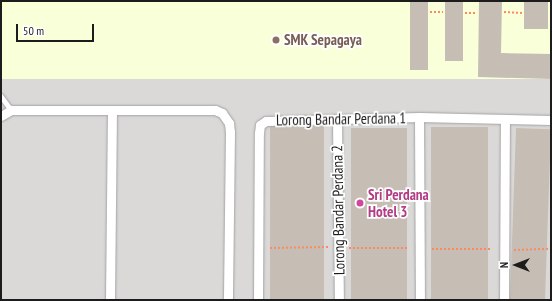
<!DOCTYPE html>
<style>
body{margin:0}
#map{position:relative;width:552px;height:301px;overflow:hidden;background:#eeebe0;font-family:"PT Sans Narrow",sans-serif}
div>[style]{position:absolute}
.residential>*{inset:0;background:#dad9d8;transform-origin:0 0}
.education>*{inset:0;background:#f9ffd8;transform-origin:0 0}
.building>*{inset:0;background:#c6beb4;transform-origin:0 0}
.path>*{height:2px;margin-top:-1px;transform-origin:0;background:repeating-linear-gradient(90deg,#ff8860 0 2px,transparent 0 4px)}
.roads{filter:drop-shadow(0 0 1px #a3a3a3) drop-shadow(0 0 1px #a3a3a3)}
.service>*{height:4.5px;margin:-2.25px;padding:0 2.25px;transform-origin:2.25px;border-radius:2.25px;background:#fff}
.minor>*{height:9px;margin:-4.5px;padding:0 4.5px;transform-origin:4.5px;border-radius:4.5px;background:#fff}
.dots>*{width:11px;height:11px;translate:-50% -50%;box-sizing:border-box;border:2px solid #fff;border-radius:50%}
span{translate:-50% -50%;white-space:nowrap;text-align:center;line-height:1.15;-webkit-text-stroke:3.5px #fff;paint-order:stroke}
.education-label{font-size:15px;color:#785e54;font-weight:700}
.left{translate:0 -50%;text-align:left}
.street-label{font-size:15px;color:#1c1c1c}
.hotel-label{font-size:15px;color:#b23c85;font-weight:700}
.frame{position:absolute;inset:0;border:2px solid #1c1c1c;pointer-events:none}
.north{position:absolute;left:496px;top:245px;width:40px;height:40px;-webkit-text-stroke:3px #fff;paint-order:stroke;rotate:270deg;font-size:11px;font-weight:700;line-height:16px;text-align:center;color:#1c1c1c}
.north::after{content:'';display:block;margin:auto;width:14px;height:18px;background:#1c1c1c;clip-path:polygon(50% 0,100% 100%,50% 72%,0 100%)}
.scale{position:absolute;left:16px;top:24px;width:78px;height:18px;box-sizing:border-box;border:2px solid #1c1c1c;border-top:0;padding-left:5px;font-size:12px;line-height:14px;white-space:nowrap;color:#1c1c1c;-webkit-text-stroke:3px #fff;paint-order:stroke}
</style>
<div id="map">
<div class="residential">
<div style="left:1px;top:79px;width:550px;height:221px"></div>
</div>
<div class="education">
<div style="left:1px;top:1px;width:550px;height:78px"></div>
</div>
<div class="building">
<div style="left:410px;top:1px;width:18px;height:69px"></div>
<div style="left:445px;top:1px;width:18px;height:60px"></div>
<div style="clip-path:polygon(479px 1px,502px 1px,501px 53px,551px 54px,551px 79px,478px 77px)"></div>
<div style="left:524px;top:1px;width:24px;height:28px"></div>
<div style="left:324px;top:126px;width:174px;height:54px;rotate:90deg"></div>
<div style="left:431px;top:127px;width:57px;height:173px"></div>
<div style="left:351px;top:128px;width:56px;height:172px"></div>
<div style="left:516px;top:128px;width:35px;height:172px;rotate:2deg"></div>
</div>
<div class="path">
<div style="left:430px;top:12px;width:13px"></div>
<div style="left:504px;top:12px;width:18px;rotate:3deg"></div>
<div style="left:465px;top:13px;width:12px"></div>
<div style="left:550px;top:13px;width:1px"></div>
<div style="left:270px;top:248px;width:58px;rotate:-1deg"></div>
<div style="left:349px;top:248px;width:60px"></div>
<div style="left:432px;top:249px;width:60px"></div>
<div style="left:514px;top:250px;width:37px;rotate:-2deg"></div>
</div>
<div class="roads">
<div class="service">
<div style="left:1px;top:96px;width:17px;rotate:54deg"></div>
</div>
<div class="minor">
<div style="left:1px;top:116px;width:12px;rotate:-31deg"></div>
<div style="left:11px;top:110px;width:204px"></div>
<div style="left:215px;top:110px;width:8px;rotate:23deg"></div>
<div style="left:222px;top:113px;width:12px;rotate:55deg"></div>
<div style="left:229px;top:123px;width:9px;rotate:84deg"></div>
<div style="left:230px;top:132px;width:168px;rotate:90.7deg"></div>
<div style="left:419px;top:117px;width:183px;rotate:89.7deg"></div>
<div style="left:337px;top:119px;width:181px;rotate:89.4deg"></div>
<div style="left:110px;top:300px;width:190px;rotate:-89.4deg"></div>
<div style="left:258px;top:300px;width:167px;rotate:-89.7deg"></div>
<div style="left:259px;top:133px;width:8px;rotate:-83deg"></div>
<div style="left:260px;top:125px;width:7px;rotate:-34deg"></div>
<div style="left:266px;top:121px;width:153px;rotate:-1.5deg"></div>
<div style="left:419px;top:117px;width:132px;rotate:1.3deg"></div>
<div style="left:504px;top:300px;width:181px;rotate:-89.7deg"></div>
</div>
</div>
<div class="dots">
<div style="left:276px;top:40px;background:#8d6e63"></div>
<div style="left:360px;top:203px;background:#d1479c"></div>
</div>
<div class="education-label">
<span class="left" style="left:284px;top:40px">SMK Sepagaya</span>
</div>
<div class="street-label">
<span style="left:341px;top:119px;rotate:-1deg">Lorong Bandar Perdana 1</span>
<span style="left:338px;top:210px;rotate:-91deg">Lorong Bandar Perdana 2</span>
</div>
<div class="hotel-label">
<span class="left" style="left:368px;top:203px">Sri Perdana<br>Hotel 3</span>
</div>
<div class="frame"></div>
<div class="north">N</div>
<div class="scale">50 m</div>
</div>
